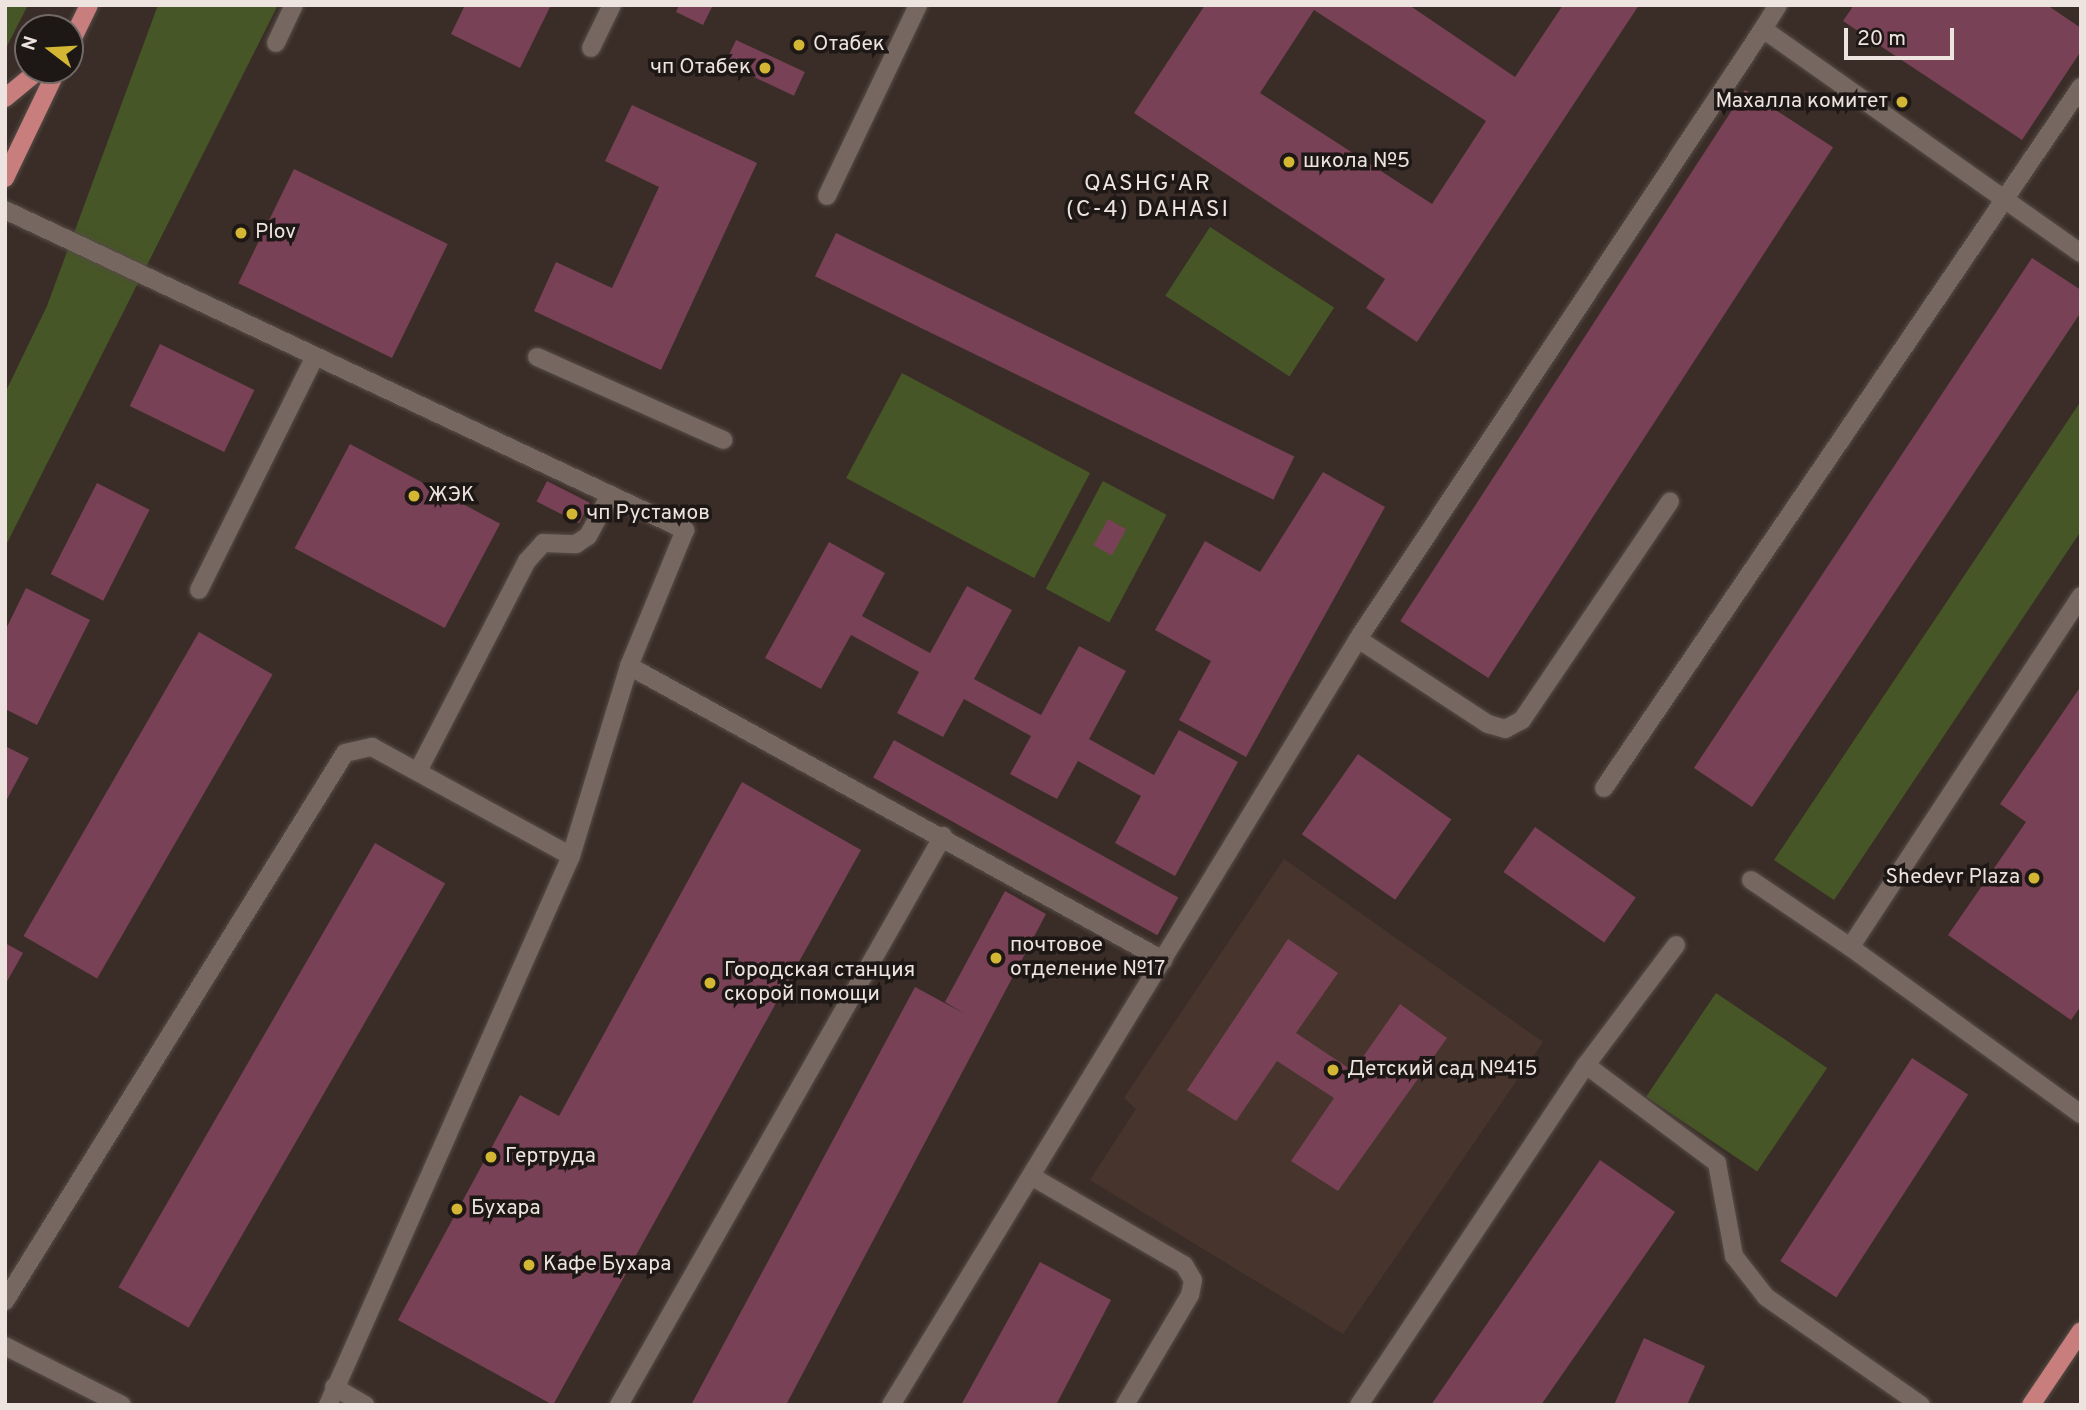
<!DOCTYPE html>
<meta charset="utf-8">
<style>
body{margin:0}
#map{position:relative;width:2086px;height:1410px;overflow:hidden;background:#3a2d28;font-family:Overpass,sans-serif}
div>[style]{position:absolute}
.built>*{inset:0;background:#47352d}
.green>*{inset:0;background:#465626;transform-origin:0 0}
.building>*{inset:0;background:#784156;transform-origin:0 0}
.roads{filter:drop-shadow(0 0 2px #564c46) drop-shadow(0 0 2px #564c46)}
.lane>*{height:18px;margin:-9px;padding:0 9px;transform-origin:9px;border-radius:9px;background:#766761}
.street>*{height:18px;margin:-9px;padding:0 9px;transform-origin:9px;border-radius:9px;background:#766761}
.primary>*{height:18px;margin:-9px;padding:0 9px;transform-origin:9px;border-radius:9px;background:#c87e7c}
.dots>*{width:19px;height:19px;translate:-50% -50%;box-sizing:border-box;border:4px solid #1d1715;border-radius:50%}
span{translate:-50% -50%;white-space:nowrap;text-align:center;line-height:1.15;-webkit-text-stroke:7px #1d1715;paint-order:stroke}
.poi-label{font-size:21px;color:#ede4e0}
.left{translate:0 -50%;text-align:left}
.right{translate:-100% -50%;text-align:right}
.neighbourhood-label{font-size:23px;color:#ede4e0;letter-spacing:2px}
.frame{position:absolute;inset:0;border:7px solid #ede4e0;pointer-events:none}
.north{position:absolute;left:14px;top:14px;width:70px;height:70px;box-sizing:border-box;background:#1d1715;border:2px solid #706966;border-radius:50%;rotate:287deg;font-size:19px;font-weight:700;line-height:28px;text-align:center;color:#ede4e0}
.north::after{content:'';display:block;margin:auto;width:24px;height:32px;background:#d4b635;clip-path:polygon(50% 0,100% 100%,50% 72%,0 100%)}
.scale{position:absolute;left:1844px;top:28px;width:110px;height:32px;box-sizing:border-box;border:4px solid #ede4e0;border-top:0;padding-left:9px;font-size:21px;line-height:24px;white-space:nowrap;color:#ede4e0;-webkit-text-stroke:5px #1d1715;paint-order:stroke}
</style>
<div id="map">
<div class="built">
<div style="clip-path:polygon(1284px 859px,1543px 1042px,1343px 1334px,1090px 1180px,1136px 1109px,1124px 1098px)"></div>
</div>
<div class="green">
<div style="clip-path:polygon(5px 5px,28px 5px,5px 50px)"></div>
<div style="clip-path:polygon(158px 5px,278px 5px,5px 547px,5px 393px,47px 306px)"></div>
<div style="left:1210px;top:227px;width:148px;height:82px;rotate:33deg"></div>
<div style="left:902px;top:373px;width:213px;height:119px;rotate:28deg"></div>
<div style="clip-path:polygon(2081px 401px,2081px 531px,1834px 900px,1774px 860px)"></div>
<div style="left:1103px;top:481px;width:72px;height:122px;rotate:28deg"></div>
<div style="left:1716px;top:993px;width:134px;height:125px;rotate:34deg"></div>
</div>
<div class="building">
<div style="clip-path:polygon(465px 5px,551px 5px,520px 68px,451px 34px)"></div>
<div style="clip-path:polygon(679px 5px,713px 5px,703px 25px,676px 12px)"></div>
<div style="clip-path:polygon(evenodd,1205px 5px,1409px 5px,1515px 77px,1563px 5px,1639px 5px,1417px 342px,1366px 308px,1385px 279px,1134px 113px,1205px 5px,1314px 10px,1486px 121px,1432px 204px,1260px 93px,1314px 10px)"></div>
<div style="clip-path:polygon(1854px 5px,2047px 5px,2081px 28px,2081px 51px,2022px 140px,1843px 21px)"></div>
<div style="left:736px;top:40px;width:76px;height:26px;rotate:25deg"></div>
<div style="left:1745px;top:90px;width:105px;height:633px;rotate:33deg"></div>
<div style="clip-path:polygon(632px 105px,757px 163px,661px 370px,534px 311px,556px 262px,612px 288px,659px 187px,605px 161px)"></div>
<div style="left:294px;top:169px;width:171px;height:127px;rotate:26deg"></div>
<div style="left:836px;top:233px;width:510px;height:48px;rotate:26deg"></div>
<div style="clip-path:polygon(2032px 258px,2081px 290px,2081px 312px,1752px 807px,1694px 768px)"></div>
<div style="left:160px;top:344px;width:105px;height:69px;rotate:26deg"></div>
<div style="left:350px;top:444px;width:170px;height:118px;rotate:28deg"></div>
<div style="clip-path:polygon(1323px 472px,1385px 507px,1246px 757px,1179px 720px,1211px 661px,1155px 630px,1205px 541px,1260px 572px)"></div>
<div style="left:547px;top:481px;width:48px;height:23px;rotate:27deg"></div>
<div style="left:97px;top:483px;width:59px;height:102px;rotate:27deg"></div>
<div style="left:1108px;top:519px;width:21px;height:30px;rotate:29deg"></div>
<div style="clip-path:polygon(829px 542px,885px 573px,862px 616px,930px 653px,967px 586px,1012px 610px,974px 679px,1041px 715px,1079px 646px,1126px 671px,1089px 739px,1154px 775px,1179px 730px,1238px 762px,1175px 876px,1115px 843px,1141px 796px,1078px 761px,1057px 799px,1010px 774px,1031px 736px,964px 699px,943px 737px,897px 713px,919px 672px,851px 635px,821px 689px,765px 658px)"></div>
<div style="clip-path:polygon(26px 588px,90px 620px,37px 725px,5px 709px,5px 631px)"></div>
<div style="left:199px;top:632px;width:85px;height:351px;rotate:30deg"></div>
<div style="clip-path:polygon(2081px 686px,2081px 1006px,2071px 1020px,1948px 935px,2026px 822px,2000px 804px)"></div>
<div style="left:894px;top:740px;width:325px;height:43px;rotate:29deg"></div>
<div style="clip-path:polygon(5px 746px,29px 758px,5px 803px)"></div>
<div style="left:1358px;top:754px;width:114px;height:98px;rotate:35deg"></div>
<div style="clip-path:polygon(742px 782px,861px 850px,553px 1405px,398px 1320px,520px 1095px,559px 1116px)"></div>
<div style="left:1535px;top:827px;width:123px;height:55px;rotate:35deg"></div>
<div style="left:375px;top:843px;width:81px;height:513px;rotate:30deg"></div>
<div style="clip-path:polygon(1005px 891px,1046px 914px,786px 1405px,691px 1405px,915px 987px,965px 1014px,945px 1002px)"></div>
<div style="clip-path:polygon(1288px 939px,1338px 973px,1296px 1033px,1353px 1071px,1400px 1004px,1447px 1038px,1338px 1191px,1291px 1161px,1334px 1098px,1277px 1061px,1236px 1121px,1187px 1090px)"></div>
<div style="clip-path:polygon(5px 943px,23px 953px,5px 985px)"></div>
<div style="left:1912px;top:1058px;width:67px;height:242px;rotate:33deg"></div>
<div style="clip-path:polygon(1600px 1160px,1675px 1212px,1541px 1405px,1431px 1405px)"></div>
<div style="clip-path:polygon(1040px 1262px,1111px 1300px,1056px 1405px,961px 1405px)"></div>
<div style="clip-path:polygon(1644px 1338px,1705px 1366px,1687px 1405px,1614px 1405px)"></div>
</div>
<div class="roads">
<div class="lane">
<div style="left:1763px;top:29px;width:28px;rotate:-58deg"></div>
<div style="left:276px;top:43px;width:42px;rotate:-64.7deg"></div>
<div style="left:591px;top:48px;width:48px;rotate:-64deg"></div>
<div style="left:827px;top:196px;width:212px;rotate:-64.5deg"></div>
<div style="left:537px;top:357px;width:204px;rotate:24deg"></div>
<div style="left:199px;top:590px;width:259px;rotate:-63.6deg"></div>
<div style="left:2081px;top:596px;width:420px;rotate:123.3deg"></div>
<div style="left:1850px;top:947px;width:285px;rotate:35.9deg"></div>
<div style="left:1358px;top:639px;width:155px;rotate:33.2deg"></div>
<div style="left:1488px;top:724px;width:18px;rotate:16deg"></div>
<div style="left:1505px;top:729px;width:19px;rotate:-28deg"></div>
<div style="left:1522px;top:720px;width:264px;rotate:-55.9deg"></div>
<div style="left:629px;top:666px;width:610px;rotate:28.84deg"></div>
<div style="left:418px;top:771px;width:237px;rotate:-62.6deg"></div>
<div style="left:527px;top:561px;width:24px;rotate:-48deg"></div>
<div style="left:543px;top:543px;width:33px;rotate:2deg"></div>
<div style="left:576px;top:544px;width:14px;rotate:-34deg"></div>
<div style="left:588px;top:536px;width:47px;rotate:-61.8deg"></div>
<div style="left:1604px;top:788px;width:848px;rotate:-55.77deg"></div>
<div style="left:1751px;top:880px;width:120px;rotate:34.1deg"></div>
<div style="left:1586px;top:1065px;width:150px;rotate:-53.1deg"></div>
<div style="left:1031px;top:1176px;width:177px;rotate:30.2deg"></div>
<div style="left:1184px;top:1265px;width:17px;rotate:59deg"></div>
<div style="left:1193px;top:1280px;width:15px;rotate:101deg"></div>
<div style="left:1190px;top:1295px;width:128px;rotate:120.6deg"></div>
<div style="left:5px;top:1301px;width:645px;rotate:-58.18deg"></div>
<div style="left:345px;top:753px;width:28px;rotate:-13deg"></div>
<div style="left:372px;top:747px;width:227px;rotate:28.7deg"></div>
<div style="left:5px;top:1346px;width:131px;rotate:26.8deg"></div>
<div style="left:334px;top:1387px;width:36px;rotate:30deg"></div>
<div style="left:328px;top:1405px;width:600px;rotate:-66.12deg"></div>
<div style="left:571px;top:856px;width:199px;rotate:-73deg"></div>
<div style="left:629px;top:666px;width:147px;rotate:-67.6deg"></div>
<div style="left:619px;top:1405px;width:655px;rotate:-60.34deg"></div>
<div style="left:891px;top:1405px;width:897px;rotate:-58.63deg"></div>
<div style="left:1358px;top:639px;width:732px;rotate:-56.42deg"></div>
<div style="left:1763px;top:29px;width:389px;rotate:35.2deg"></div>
<div style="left:1359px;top:1405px;width:409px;rotate:-56.3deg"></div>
<div style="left:1586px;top:1065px;width:164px;rotate:36.8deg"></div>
<div style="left:1717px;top:1163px;width:95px;rotate:79.6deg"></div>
<div style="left:1734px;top:1256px;width:52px;rotate:52deg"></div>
<div style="left:1766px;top:1297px;width:189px;rotate:34.9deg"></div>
</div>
<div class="street">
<div style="left:5px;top:210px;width:752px;rotate:25.2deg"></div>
</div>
<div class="primary">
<div style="left:70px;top:44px;width:43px;rotate:-64deg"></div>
<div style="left:5px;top:98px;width:44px;rotate:-39.5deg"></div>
<div style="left:5px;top:178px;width:120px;rotate:-64.3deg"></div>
<div style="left:2031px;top:1405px;width:89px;rotate:-56deg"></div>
</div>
</div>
<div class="dots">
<div style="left:799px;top:45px;background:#d4b635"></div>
<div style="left:765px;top:68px;background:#d4b635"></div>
<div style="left:1902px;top:102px;background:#d4b635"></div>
<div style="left:1289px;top:162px;background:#d4b635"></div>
<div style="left:241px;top:233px;background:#d4b635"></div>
<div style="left:414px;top:496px;background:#d4b635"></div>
<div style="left:572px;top:514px;background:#d4b635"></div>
<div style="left:2034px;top:878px;background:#d4b635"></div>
<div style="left:996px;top:958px;background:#d4b635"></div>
<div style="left:710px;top:983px;background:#d4b635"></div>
<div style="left:1333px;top:1070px;background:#d4b635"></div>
<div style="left:491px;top:1157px;background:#d4b635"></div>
<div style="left:457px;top:1209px;background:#d4b635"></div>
<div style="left:529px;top:1265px;background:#d4b635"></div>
</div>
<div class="poi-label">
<span class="left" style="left:813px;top:45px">Отабек</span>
<span class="right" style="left:751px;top:68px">чп Отабек</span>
<span class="right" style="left:1888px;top:102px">Махалла комитет</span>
<span class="left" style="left:1303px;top:162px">школа №5</span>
<span class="left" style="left:255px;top:233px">Plov</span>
<span class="left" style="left:428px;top:496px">ЖЭК</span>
<span class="left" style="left:586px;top:514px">чп Рустамов</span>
<span class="right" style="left:2020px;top:878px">Shedevr Plaza</span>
<span class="left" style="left:1010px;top:958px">почтовое<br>отделение №17</span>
<span class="left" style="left:724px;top:983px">Городская станция<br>скорой помощи</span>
<span class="left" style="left:1347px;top:1070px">Детский сад №415</span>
<span class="left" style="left:505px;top:1157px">Гертруда</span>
<span class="left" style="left:471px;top:1209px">Бухара</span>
<span class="left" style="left:543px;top:1265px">Кафе Бухара</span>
</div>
<div class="neighbourhood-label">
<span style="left:1148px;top:198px">QASHG'AR<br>(C-4) DAHASI</span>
</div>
<div class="frame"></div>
<div class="north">N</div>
<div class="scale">20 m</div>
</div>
